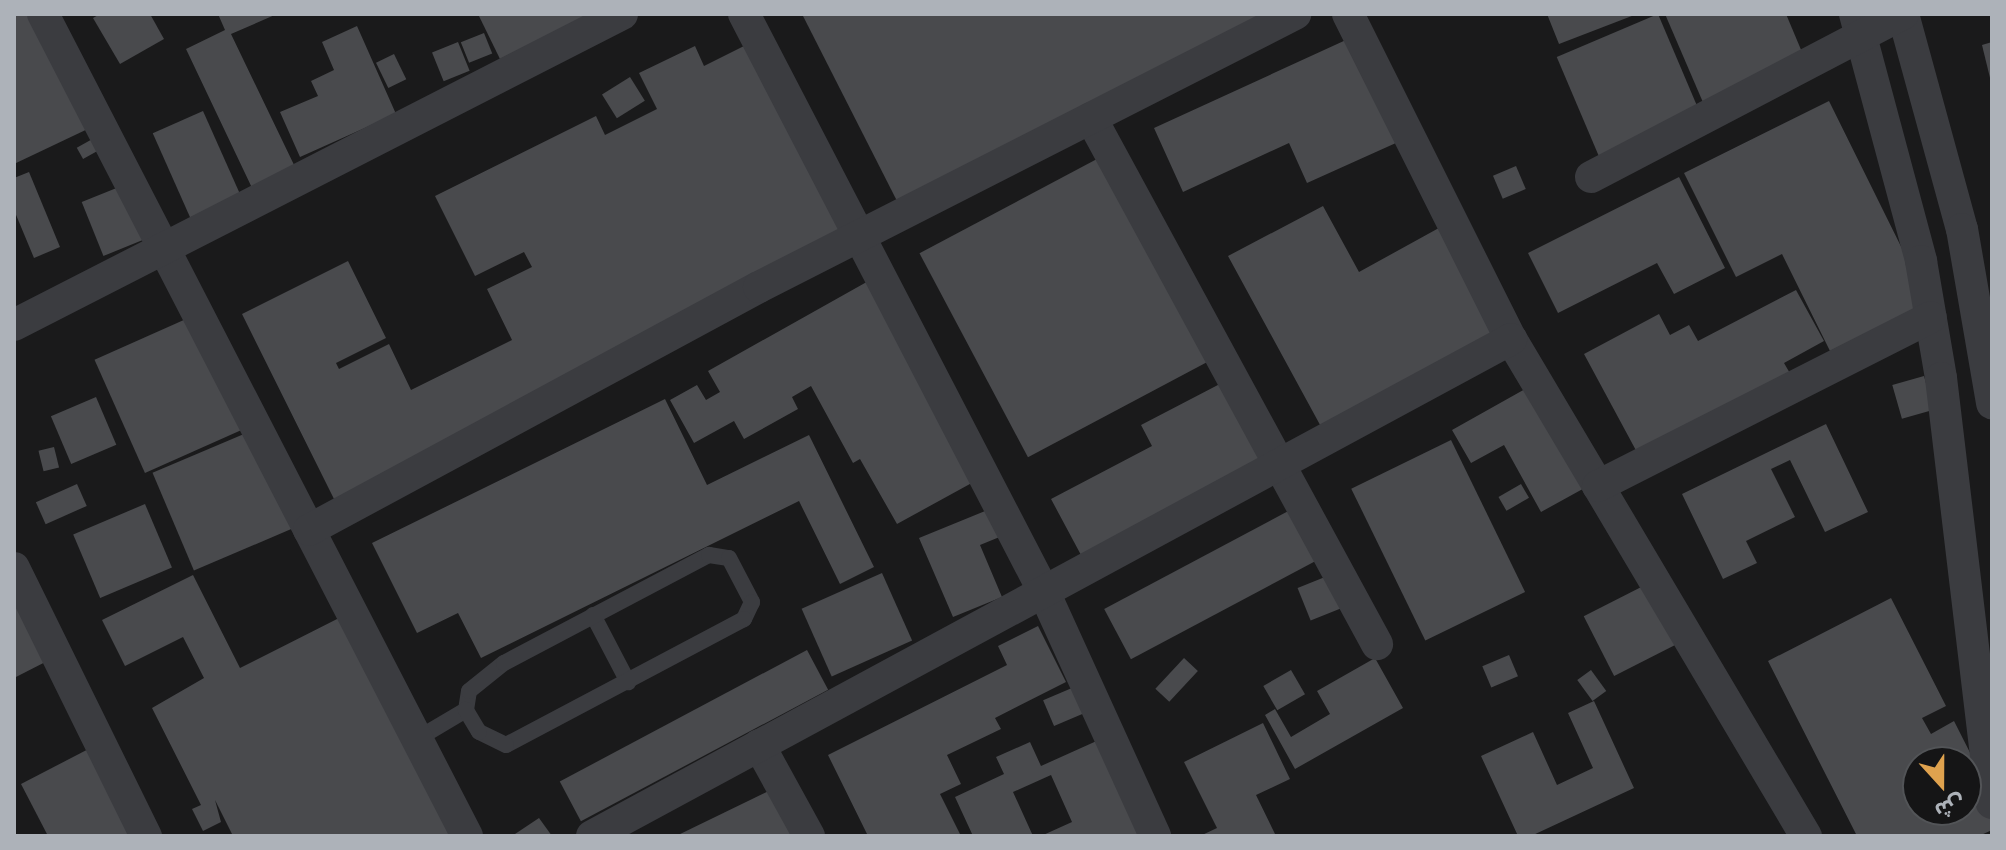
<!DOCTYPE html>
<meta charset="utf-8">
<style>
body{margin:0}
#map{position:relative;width:2006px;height:850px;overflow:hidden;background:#1a1a1b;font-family:"Work Sans","Noto Sans Arabic",sans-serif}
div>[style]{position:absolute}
.building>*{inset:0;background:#494a4d;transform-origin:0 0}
.lane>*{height:16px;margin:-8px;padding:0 8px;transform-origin:8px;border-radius:8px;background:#3b3c40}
.street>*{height:32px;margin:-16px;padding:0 16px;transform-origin:16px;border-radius:16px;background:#3b3c40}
span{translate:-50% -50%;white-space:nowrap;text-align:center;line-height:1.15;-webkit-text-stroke:6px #151516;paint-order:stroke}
.frame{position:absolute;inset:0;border:16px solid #adb2b9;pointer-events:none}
.north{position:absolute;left:1902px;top:746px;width:80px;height:80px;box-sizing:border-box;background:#151516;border:2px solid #525457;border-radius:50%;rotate:159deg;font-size:22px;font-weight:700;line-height:32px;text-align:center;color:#adb2b9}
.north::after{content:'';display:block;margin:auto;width:28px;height:36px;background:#dfa24e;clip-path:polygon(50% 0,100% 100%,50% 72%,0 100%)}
</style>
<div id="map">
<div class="building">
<div style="clip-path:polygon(14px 14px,41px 14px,94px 126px,14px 164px)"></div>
<div style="clip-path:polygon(100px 14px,150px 14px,164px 39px,120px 64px,93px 18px)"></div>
<div style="clip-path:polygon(218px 14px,277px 14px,231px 34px,296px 169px,253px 190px,186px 49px,225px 30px)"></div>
<div style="clip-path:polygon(478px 14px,591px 14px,500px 59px)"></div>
<div style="clip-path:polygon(802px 14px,1284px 14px,897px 201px)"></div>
<div style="clip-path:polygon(1547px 14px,1637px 14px,1559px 44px)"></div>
<div style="left:1658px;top:14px;width:112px;height:110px;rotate:67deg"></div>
<div style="clip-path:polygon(1665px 14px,1786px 14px,1807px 64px,1705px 107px)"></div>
<div style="clip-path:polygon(357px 26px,396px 114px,300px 157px,280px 112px,318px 96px,311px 81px,334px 70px,322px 42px)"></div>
<div style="left:484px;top:33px;width:22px;height:25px;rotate:68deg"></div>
<div style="clip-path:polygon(1359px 34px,1407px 138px,1307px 183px,1289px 143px,1183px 192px,1154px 128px)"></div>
<div style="left:458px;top:42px;width:31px;height:28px;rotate:68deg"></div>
<div style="clip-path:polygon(1992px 42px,1992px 82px,1991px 82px,1982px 45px)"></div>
<div style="clip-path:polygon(750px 43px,850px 243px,334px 499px,242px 314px,348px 261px,386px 338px,336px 363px,339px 369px,389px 344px,411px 390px,512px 340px,487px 289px,532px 267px,524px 252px,475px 276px,435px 196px,596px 116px,605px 135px,657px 109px,639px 73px,695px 46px,704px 66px)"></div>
<div style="left:394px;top:54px;width:28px;height:20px;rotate:64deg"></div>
<div style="left:630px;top:77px;width:28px;height:33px;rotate:58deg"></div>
<div style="clip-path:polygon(1829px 101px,1929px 303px,1830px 351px,1782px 254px,1736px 277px,1684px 173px)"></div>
<div style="left:203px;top:111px;width:92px;height:55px;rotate:66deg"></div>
<div style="left:96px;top:137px;width:13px;height:22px;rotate:61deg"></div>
<div style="left:1112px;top:151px;width:231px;height:218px;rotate:62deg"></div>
<div style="left:1516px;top:166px;width:25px;height:25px;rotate:67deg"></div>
<div style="clip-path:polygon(29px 172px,60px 247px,34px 258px,14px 210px,14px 178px)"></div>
<div style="clip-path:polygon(1679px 177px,1725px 268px,1674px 294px,1657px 263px,1558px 313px,1528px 253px)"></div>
<div style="left:129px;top:183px;width:58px;height:51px;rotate:68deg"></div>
<div style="clip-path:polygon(1323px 206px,1359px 272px,1457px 218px,1518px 330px,1325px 434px,1228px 256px)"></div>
<div style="clip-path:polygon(872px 279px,979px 479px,897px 524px,860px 459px,853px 463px,811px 386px,792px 397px,798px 409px,744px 439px,734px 421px,694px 443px,670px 400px,697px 385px,706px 400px,720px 392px,708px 371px)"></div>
<div style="clip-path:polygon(1796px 290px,1824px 341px,1784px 363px,1791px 375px,1639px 456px,1584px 354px,1659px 314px,1670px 335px,1689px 325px,1698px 341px)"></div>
<div style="left:195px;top:315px;width:124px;height:110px;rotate:66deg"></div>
<div style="clip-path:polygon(1239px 374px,1280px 450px,1081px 555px,1051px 499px,1152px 446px,1141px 425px)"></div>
<div style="left:1924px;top:376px;width:35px;height:33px;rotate:74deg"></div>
<div style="clip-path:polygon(1543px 379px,1599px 480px,1541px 512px,1504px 445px,1471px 463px,1452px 430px)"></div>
<div style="left:96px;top:397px;width:52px;height:49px;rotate:67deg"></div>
<div style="clip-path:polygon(665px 399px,707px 485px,809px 435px,874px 567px,840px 584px,799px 501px,481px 658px,458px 613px,417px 633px,372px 543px)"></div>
<div style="clip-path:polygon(1826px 424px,1868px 512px,1825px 532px,1790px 460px,1771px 469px,1795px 517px,1746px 541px,1757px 563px,1723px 579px,1682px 494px)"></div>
<div style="left:251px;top:431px;width:106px;height:107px;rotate:67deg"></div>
<div style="left:1451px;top:440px;width:169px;height:111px;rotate:64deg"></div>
<div style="left:54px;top:447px;width:21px;height:16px;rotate:76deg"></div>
<div style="left:77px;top:484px;width:24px;height:45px;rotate:66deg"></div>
<div style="left:1521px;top:484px;width:16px;height:26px;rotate:60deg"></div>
<div style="left:145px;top:504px;width:69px;height:78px;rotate:67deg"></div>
<div style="left:1294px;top:508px;width:57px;height:215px;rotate:62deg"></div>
<div style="clip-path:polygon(990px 509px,1002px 536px,980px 545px,1002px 597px,953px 617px,919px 538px)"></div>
<div style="clip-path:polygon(14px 564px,61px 654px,14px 678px)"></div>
<div style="left:882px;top:573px;width:74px;height:88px;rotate:66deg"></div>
<div style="clip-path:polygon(193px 575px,240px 668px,343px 616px,454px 836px,233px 836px,215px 800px,221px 822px,203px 831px,192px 809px,201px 805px,152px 708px,204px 678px,183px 637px,125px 666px,102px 620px)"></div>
<div style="left:1330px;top:575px;width:35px;height:35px;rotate:68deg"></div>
<div style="left:1655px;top:580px;width:67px;height:80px;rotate:63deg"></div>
<div style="clip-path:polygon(evenodd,1891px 598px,1946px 706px,1922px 718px,1931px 734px,1954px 721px,1992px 796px,1992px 830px,1979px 836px,1857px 836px,1768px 661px,1891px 598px,1918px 762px,1966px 762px,1966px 810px,1918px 810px,1918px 762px)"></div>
<div style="clip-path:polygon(1038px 626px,1066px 682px,995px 718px,1001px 729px,947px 755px,961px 784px,940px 794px,961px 836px,868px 836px,828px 755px,1007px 665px,998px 646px)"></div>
<div style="left:807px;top:650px;width:45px;height:280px;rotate:62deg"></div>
<div style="left:1509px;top:655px;width:23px;height:29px;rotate:67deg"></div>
<div style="left:1184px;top:658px;width:19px;height:42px;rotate:43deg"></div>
<div style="clip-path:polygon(1375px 658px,1403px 708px,1295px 769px,1265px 715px,1275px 709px,1291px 737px,1330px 714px,1317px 691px)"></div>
<div style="left:1291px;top:670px;width:28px;height:32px;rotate:60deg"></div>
<div style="left:1591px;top:670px;width:26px;height:17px;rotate:54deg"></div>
<div style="left:1079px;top:685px;width:28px;height:39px;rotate:67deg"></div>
<div style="clip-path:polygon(1594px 701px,1634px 788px,1531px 836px,1518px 836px,1481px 756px,1533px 732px,1557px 785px,1593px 768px,1568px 713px)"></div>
<div style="clip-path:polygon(1263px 723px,1290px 779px,1256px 795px,1276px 836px,1200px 836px,1217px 828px,1184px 762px)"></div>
<div style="clip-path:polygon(1101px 739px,1144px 836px,1041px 836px,1072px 822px,1051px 775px,1013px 792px,1033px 836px,973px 836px,955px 797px,1004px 774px,996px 757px,1030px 742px,1041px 766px)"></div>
<div style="clip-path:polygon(102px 742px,151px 836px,48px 836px,21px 784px)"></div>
<div style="clip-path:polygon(777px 787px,800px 836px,676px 836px)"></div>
<div style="clip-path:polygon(539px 818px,552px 836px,512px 836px)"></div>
</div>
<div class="lane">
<div style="left:593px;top:615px;width:76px;rotate:62.4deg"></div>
<div style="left:417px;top:739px;width:57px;rotate:-30.6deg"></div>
<div style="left:466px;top:710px;width:19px;rotate:-81deg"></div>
<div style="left:469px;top:691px;width:45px;rotate:-38.7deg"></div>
<div style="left:504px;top:663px;width:232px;rotate:-27.8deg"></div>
<div style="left:709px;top:555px;width:20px;rotate:9deg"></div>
<div style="left:729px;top:558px;width:50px;rotate:62.4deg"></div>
<div style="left:752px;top:602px;width:19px;rotate:115deg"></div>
<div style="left:744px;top:619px;width:269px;rotate:152.1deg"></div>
<div style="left:506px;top:745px;width:30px;rotate:-154deg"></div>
<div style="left:479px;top:732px;width:26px;rotate:-121deg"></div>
</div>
<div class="street">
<div style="left:43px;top:14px;width:925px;rotate:62.71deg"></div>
<div style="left:744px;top:14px;width:651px;rotate:62.57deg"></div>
<div style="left:1044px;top:592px;width:268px;rotate:65.5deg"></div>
<div style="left:1348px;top:14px;width:364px;rotate:63.4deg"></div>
<div style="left:1511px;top:339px;width:578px;rotate:59.31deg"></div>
<div style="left:1855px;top:14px;width:256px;rotate:75deg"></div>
<div style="left:1921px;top:261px;width:119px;rotate:80.3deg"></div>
<div style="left:1941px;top:378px;width:428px;rotate:83.2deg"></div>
<div style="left:1903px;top:14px;width:223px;rotate:74.7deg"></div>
<div style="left:1962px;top:229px;width:177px;rotate:80.2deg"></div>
<div style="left:1091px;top:118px;width:599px;rotate:61.47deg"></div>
<div style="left:1591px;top:177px;width:352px;rotate:-27.6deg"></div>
<div style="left:14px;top:325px;width:683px;rotate:-27.09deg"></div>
<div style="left:1598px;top:486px;width:373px;rotate:-26.9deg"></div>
<div style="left:309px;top:530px;width:511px;rotate:-28.37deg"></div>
<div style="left:759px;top:287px;width:602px;rotate:-26.99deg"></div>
<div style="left:14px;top:568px;width:299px;rotate:63.8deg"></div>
<div style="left:759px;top:745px;width:104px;rotate:61.2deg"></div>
<div style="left:592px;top:836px;width:1045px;rotate:-28.4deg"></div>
</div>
<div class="frame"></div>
<div class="north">ش</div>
</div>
